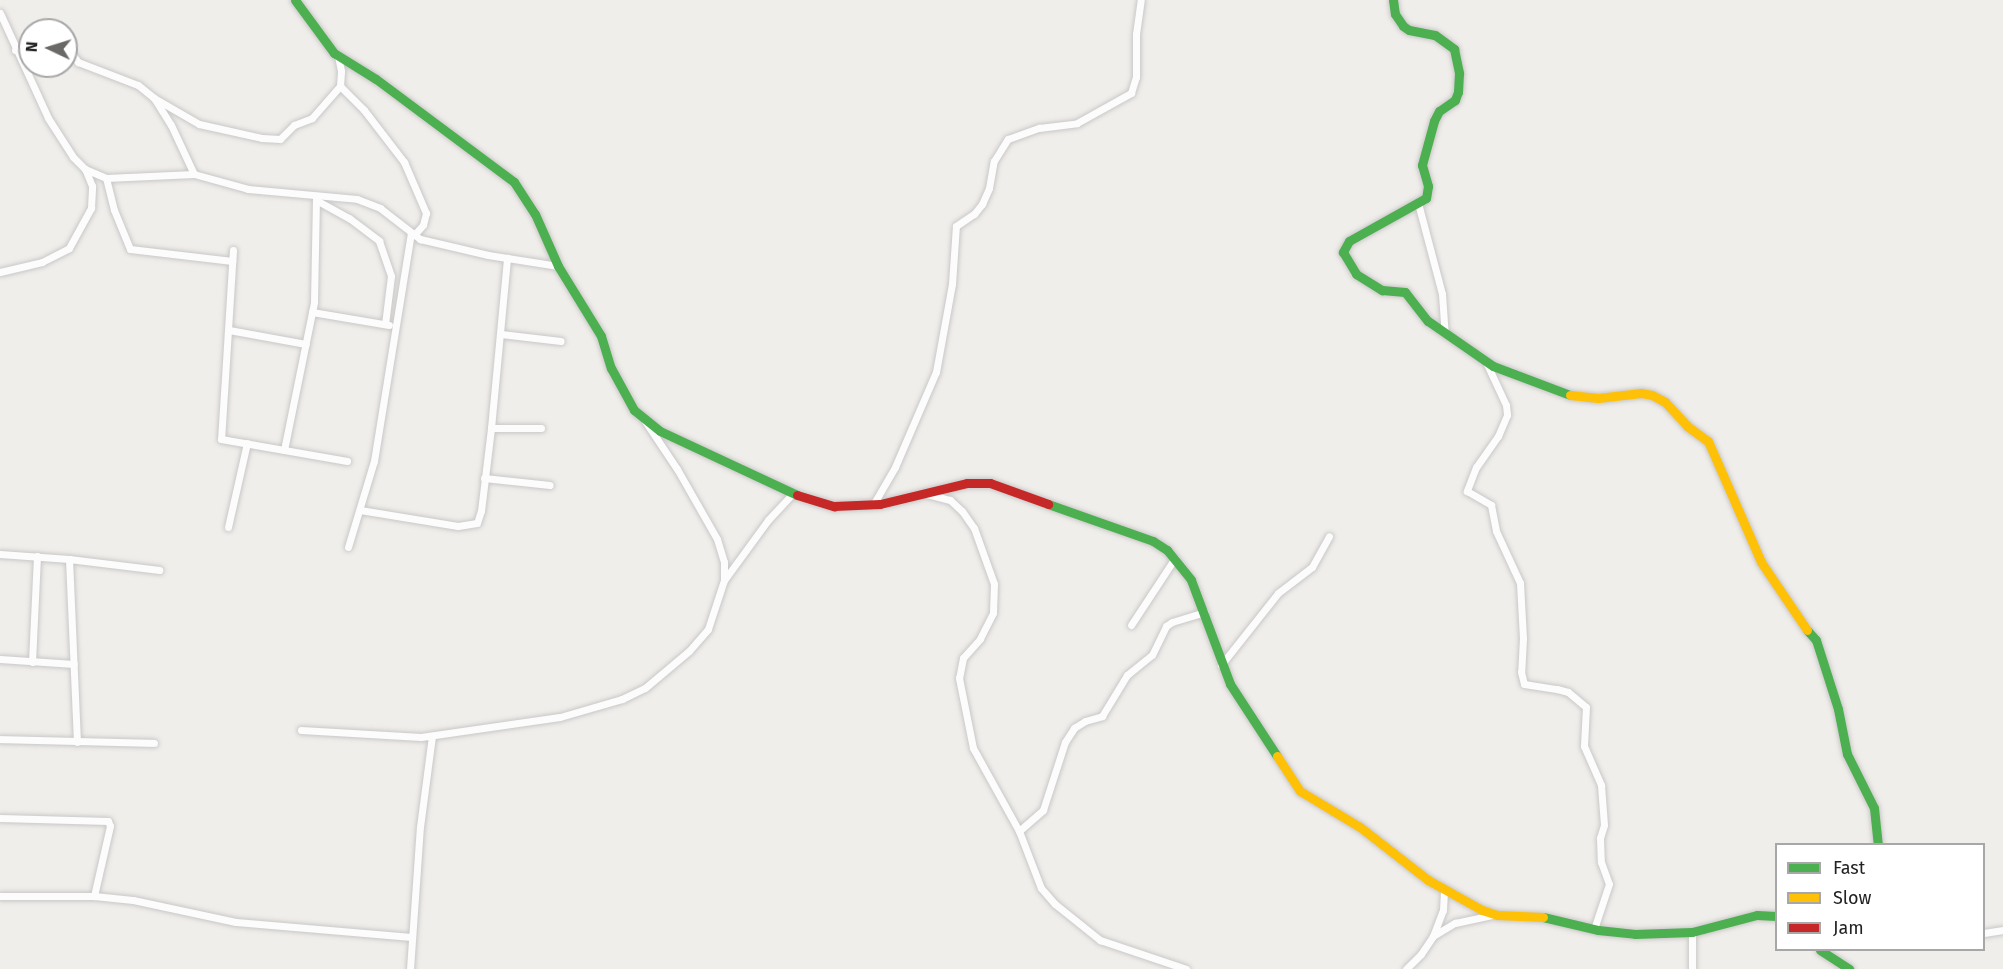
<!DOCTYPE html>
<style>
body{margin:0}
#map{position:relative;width:2003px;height:969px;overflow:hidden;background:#f0eeeb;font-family:"Fira Sans",sans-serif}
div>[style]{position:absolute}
.roads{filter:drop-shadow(0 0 2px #c9c8c7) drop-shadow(0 0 2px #c9c8c7)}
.street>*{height:7px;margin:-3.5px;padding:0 3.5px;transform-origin:3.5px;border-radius:3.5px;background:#fdfcfc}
.fast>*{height:9px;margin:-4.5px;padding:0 4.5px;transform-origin:4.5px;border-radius:4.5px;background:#4caf50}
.slow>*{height:9px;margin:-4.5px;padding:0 4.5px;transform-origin:4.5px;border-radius:4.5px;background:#ffc107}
.jam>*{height:9px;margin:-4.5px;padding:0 4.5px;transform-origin:4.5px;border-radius:4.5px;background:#c62828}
span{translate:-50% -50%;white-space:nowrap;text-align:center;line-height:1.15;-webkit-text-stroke:4.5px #fff;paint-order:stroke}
.legend{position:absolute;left:1775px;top:843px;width:210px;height:108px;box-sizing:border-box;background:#fff;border:2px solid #a7a7a7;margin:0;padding:8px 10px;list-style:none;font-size:18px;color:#222}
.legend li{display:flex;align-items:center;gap:12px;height:30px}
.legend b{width:30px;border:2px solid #a7a7a7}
.north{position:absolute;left:18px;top:18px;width:60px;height:60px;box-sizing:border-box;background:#fff;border:2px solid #a7a7a7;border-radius:50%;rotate:274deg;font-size:16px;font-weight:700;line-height:24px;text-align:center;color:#222}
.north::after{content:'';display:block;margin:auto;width:21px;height:27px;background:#6a6968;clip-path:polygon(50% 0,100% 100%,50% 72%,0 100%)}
</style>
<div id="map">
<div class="roads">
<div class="street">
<div style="left:0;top:13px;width:115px;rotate:65.4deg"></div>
<div style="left:48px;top:118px;width:46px;rotate:57.3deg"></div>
<div style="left:73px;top:157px;width:17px;rotate:45deg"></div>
<div style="left:85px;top:169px;width:23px;rotate:23deg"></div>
<div style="left:106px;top:178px;width:88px;rotate:-2.6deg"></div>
<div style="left:194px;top:174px;width:56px;rotate:15.5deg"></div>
<div style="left:248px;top:189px;width:109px;rotate:5.2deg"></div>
<div style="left:357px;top:199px;width:25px;rotate:21deg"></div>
<div style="left:380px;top:208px;width:51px;rotate:37.8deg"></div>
<div style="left:420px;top:239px;width:70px;rotate:13.2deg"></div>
<div style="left:488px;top:255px;width:71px;rotate:8.9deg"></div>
<div style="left:66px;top:45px;width:21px;rotate:55deg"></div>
<div style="left:78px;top:62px;width:64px;rotate:21deg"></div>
<div style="left:138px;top:85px;width:21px;rotate:39deg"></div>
<div style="left:154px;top:98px;width:32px;rotate:58deg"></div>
<div style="left:171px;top:125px;width:54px;rotate:64.9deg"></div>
<div style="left:15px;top:50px;width:15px;rotate:-8deg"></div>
<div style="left:340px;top:86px;width:34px;rotate:45deg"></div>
<div style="left:364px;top:110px;width:66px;rotate:52.4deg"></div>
<div style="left:404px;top:162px;width:56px;rotate:66.7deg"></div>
<div style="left:426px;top:213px;width:12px;rotate:104deg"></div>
<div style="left:423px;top:225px;width:13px;rotate:132deg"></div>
<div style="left:154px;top:98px;width:52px;rotate:30deg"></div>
<div style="left:199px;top:124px;width:65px;rotate:12.5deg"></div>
<div style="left:262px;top:138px;width:18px;rotate:3deg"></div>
<div style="left:280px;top:139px;width:20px;rotate:-45deg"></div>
<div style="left:294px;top:125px;width:19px;rotate:-21deg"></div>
<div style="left:312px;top:118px;width:43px;rotate:-48.8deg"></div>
<div style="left:340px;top:86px;width:15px;rotate:-86deg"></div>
<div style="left:341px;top:71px;width:16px;rotate:-101deg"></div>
<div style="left:106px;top:178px;width:33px;rotate:76deg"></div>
<div style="left:114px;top:210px;width:42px;rotate:67.7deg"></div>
<div style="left:130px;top:249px;width:103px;rotate:6.7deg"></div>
<div style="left:1418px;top:203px;width:94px;rotate:75.2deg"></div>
<div style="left:1442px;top:294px;width:39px;rotate:86deg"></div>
<div style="left:233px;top:250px;width:189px;rotate:93.6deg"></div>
<div style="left:221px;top:439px;width:128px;rotate:9.9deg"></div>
<div style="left:0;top:272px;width:43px;rotate:-13.4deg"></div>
<div style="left:42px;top:262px;width:30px;rotate:-27deg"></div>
<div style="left:69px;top:248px;width:46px;rotate:-61.2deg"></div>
<div style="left:91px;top:208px;width:22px;rotate:-87deg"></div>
<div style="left:92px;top:186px;width:18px;rotate:-112deg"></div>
<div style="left:312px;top:312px;width:78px;rotate:9.6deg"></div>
<div style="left:229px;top:330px;width:78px;rotate:10.3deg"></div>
<div style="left:501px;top:334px;width:60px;rotate:6.7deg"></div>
<div style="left:1486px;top:362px;width:47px;rotate:65.1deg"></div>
<div style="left:1506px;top:405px;width:10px;rotate:84deg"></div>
<div style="left:1507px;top:415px;width:23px;rotate:113deg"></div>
<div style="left:1498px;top:436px;width:38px;rotate:125deg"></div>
<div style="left:1476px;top:467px;width:26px;rotate:111deg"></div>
<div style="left:1467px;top:491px;width:28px;rotate:30deg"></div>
<div style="left:1491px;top:505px;width:26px;rotate:79deg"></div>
<div style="left:1496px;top:531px;width:57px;rotate:65.2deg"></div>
<div style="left:1520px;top:583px;width:55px;rotate:86.9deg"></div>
<div style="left:1523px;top:638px;width:34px;rotate:93deg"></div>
<div style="left:1521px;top:672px;width:12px;rotate:76deg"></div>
<div style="left:1524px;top:684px;width:33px;rotate:9deg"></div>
<div style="left:1557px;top:689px;width:11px;rotate:15deg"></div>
<div style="left:1568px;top:692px;width:23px;rotate:40deg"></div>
<div style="left:1586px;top:707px;width:39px;rotate:93deg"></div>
<div style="left:1584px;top:746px;width:43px;rotate:66.4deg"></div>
<div style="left:1601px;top:785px;width:40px;rotate:85.7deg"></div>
<div style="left:1604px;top:825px;width:14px;rotate:107deg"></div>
<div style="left:1600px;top:838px;width:24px;rotate:88deg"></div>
<div style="left:1601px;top:862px;width:23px;rotate:70deg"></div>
<div style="left:1609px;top:884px;width:47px;rotate:108.4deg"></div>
<div style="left:491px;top:428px;width:50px"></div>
<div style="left:284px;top:450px;width:151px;rotate:-78.5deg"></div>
<div style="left:314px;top:302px;width:102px;rotate:-88.9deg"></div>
<div style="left:316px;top:200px;width:38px;rotate:29deg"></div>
<div style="left:349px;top:218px;width:38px;rotate:37deg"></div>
<div style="left:379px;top:241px;width:37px;rotate:71deg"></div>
<div style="left:391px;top:276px;width:48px;rotate:97.1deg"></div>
<div style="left:484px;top:478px;width:66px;rotate:6.1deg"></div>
<div style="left:927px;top:494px;width:24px;rotate:15deg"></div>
<div style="left:950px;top:500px;width:16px;rotate:43deg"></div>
<div style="left:962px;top:511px;width:21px;rotate:55deg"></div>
<div style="left:974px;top:528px;width:59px;rotate:70.3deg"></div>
<div style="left:994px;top:584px;width:29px;rotate:92deg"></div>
<div style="left:993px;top:613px;width:29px;rotate:117deg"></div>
<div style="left:980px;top:639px;width:25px;rotate:132deg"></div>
<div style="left:963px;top:658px;width:20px;rotate:101deg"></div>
<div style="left:959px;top:678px;width:71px;rotate:78.7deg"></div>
<div style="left:973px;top:748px;width:95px;rotate:61deg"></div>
<div style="left:1019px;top:831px;width:61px;rotate:68.9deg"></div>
<div style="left:1041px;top:888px;width:21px;rotate:49deg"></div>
<div style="left:1055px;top:904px;width:58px;rotate:38.7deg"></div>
<div style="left:1100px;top:940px;width:91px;rotate:18.6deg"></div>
<div style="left:873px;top:505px;width:44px;rotate:-59.9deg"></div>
<div style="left:895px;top:467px;width:103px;rotate:-66.7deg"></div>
<div style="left:936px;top:372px;width:89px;rotate:-79.7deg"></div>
<div style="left:952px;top:284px;width:58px;rotate:-86.1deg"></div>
<div style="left:956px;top:226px;width:22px;rotate:-34deg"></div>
<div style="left:974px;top:214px;width:13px;rotate:-51deg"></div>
<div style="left:982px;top:204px;width:17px;rotate:-66deg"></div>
<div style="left:989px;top:188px;width:27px;rotate:-80deg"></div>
<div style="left:994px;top:161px;width:26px;rotate:-58deg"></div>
<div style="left:1008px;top:139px;width:33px;rotate:-20deg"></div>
<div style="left:1039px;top:128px;width:38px;rotate:-7deg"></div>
<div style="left:1077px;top:123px;width:62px;rotate:-29.1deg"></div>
<div style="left:1131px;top:93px;width:17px;rotate:-73deg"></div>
<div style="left:1136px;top:77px;width:43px;rotate:-90deg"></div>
<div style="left:1136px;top:34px;width:34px;rotate:-82deg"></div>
<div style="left:360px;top:510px;width:99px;rotate:9.3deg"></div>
<div style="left:458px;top:526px;width:19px;rotate:-9deg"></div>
<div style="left:477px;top:523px;width:13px;rotate:-72deg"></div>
<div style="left:481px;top:511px;width:84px;rotate:-83.1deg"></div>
<div style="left:491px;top:428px;width:171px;rotate:-84.6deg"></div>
<div style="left:228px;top:527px;width:86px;rotate:-77.3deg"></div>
<div style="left:348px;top:547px;width:90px;rotate:-73.2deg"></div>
<div style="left:374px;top:461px;width:231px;rotate:-80.8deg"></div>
<div style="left:0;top:554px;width:69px;rotate:4.1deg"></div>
<div style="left:69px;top:559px;width:91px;rotate:7deg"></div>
<div style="left:69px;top:559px;width:183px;rotate:87.5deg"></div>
<div style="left:725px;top:579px;width:73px;rotate:-53.9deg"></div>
<div style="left:768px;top:520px;width:35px;rotate:-47deg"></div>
<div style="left:1131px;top:625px;width:80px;rotate:-56.7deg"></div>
<div style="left:0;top:659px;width:74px;rotate:3.9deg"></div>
<div style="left:32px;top:662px;width:106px;rotate:-87.3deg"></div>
<div style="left:1221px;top:665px;width:92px;rotate:-51.6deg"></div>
<div style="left:1278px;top:593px;width:43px;rotate:-37.4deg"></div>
<div style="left:1312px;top:567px;width:35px;rotate:-61deg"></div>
<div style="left:301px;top:730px;width:120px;rotate:3.3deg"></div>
<div style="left:421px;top:737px;width:140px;rotate:-8.2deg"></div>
<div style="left:560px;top:717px;width:65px;rotate:-16.2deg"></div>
<div style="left:622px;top:699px;width:25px;rotate:-26deg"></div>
<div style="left:645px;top:688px;width:57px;rotate:-40.1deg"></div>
<div style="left:689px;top:651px;width:29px;rotate:-49deg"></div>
<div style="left:708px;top:629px;width:52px;rotate:-71.9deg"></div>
<div style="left:724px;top:580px;width:18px;rotate:-90deg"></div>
<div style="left:724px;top:562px;width:24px;rotate:-107deg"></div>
<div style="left:717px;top:539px;width:81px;rotate:-119.7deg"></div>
<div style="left:677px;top:469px;width:58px;rotate:-123.7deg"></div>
<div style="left:0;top:739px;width:154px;rotate:1.5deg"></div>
<div style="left:0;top:818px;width:108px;rotate:1.6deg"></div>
<div style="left:108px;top:821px;width:5px;rotate:68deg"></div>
<div style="left:110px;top:826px;width:72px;rotate:102.9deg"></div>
<div style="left:1019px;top:831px;width:32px;rotate:-41deg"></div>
<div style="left:1043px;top:810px;width:71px;rotate:-72.1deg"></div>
<div style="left:1065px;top:742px;width:17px;rotate:-57deg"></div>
<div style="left:1074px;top:728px;width:13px;rotate:-32deg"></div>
<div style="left:1085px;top:721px;width:18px;rotate:-16deg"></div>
<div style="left:1102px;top:716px;width:48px;rotate:-58.6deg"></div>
<div style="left:1127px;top:675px;width:32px;rotate:-39deg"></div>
<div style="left:1152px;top:655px;width:32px;rotate:-64deg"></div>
<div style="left:1166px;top:626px;width:7px;rotate:-34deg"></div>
<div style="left:1172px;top:622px;width:34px;rotate:-17deg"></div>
<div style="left:0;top:896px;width:94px"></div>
<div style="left:94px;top:896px;width:39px;rotate:6deg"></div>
<div style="left:133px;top:900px;width:105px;rotate:12.1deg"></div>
<div style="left:236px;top:922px;width:176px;rotate:4.9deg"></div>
<div style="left:1984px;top:933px;width:19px;rotate:-9deg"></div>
<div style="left:1433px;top:936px;width:28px;rotate:-69deg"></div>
<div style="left:1443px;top:910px;width:21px;rotate:-87deg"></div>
<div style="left:410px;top:969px;width:142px;rotate:-86deg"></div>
<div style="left:420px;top:827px;width:92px;rotate:-82.5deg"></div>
<div style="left:1406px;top:969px;width:21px;rotate:-45deg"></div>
<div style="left:1421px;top:954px;width:22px;rotate:-56deg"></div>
<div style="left:1433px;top:936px;width:26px;rotate:-31deg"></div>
<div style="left:1455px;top:923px;width:40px;rotate:-12deg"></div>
<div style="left:1692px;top:969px;width:37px;rotate:-90deg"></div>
</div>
<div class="fast">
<div style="left:295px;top:0;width:66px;rotate:53.7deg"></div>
<div style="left:334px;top:53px;width:49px;rotate:31.8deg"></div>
<div style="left:376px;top:79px;width:172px;rotate:36.7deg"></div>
<div style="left:514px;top:182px;width:38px;rotate:57deg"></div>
<div style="left:535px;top:214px;width:57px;rotate:66.1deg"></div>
<div style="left:558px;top:266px;width:82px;rotate:58.4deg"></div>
<div style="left:601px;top:336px;width:34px;rotate:73deg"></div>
<div style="left:611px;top:368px;width:48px;rotate:61.3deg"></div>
<div style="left:634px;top:410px;width:33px;rotate:39deg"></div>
<div style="left:660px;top:431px;width:151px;rotate:25deg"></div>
<div style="left:1393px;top:0;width:14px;rotate:82deg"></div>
<div style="left:1395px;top:14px;width:14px;rotate:56deg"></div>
<div style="left:1403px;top:26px;width:7px;rotate:34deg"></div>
<div style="left:1409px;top:30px;width:26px;rotate:11deg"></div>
<div style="left:1435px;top:35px;width:24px;rotate:36deg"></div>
<div style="left:1454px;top:49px;width:25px;rotate:78deg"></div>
<div style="left:1459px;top:73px;width:19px;rotate:93deg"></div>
<div style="left:1458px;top:92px;width:9px;rotate:111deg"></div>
<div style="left:1455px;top:100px;width:19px;rotate:145deg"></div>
<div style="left:1439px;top:111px;width:11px;rotate:117deg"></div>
<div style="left:1434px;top:121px;width:46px;rotate:105.3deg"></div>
<div style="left:1422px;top:165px;width:22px;rotate:74deg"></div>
<div style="left:1428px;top:186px;width:12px;rotate:99deg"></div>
<div style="left:1426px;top:198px;width:88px;rotate:150.8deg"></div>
<div style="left:1349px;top:241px;width:13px;rotate:119deg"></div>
<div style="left:1343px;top:252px;width:26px;rotate:59deg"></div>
<div style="left:1356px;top:274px;width:31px;rotate:32deg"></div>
<div style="left:1382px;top:290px;width:23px;rotate:5deg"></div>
<div style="left:1405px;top:292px;width:37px;rotate:52deg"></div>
<div style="left:1428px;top:321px;width:79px;rotate:34.7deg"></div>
<div style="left:1493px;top:366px;width:82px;rotate:20.6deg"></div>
<div style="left:1048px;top:504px;width:111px;rotate:19.4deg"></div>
<div style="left:1153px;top:541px;width:17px;rotate:33deg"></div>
<div style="left:1167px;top:550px;width:38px;rotate:51deg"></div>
<div style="left:1191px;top:580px;width:111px;rotate:69.4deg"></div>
<div style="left:1230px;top:684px;width:86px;rotate:56.9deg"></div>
<div style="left:1807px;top:630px;width:13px;rotate:48deg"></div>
<div style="left:1816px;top:640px;width:72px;rotate:72.3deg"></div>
<div style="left:1838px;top:709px;width:46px;rotate:78.7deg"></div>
<div style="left:1847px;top:754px;width:60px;rotate:63.4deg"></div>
<div style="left:1874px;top:808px;width:36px;rotate:84deg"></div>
<div style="left:1543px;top:917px;width:57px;rotate:13.3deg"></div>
<div style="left:1598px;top:930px;width:37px;rotate:6deg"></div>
<div style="left:1635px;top:934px;width:57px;rotate:-2deg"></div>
<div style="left:1692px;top:932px;width:67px;rotate:-14.7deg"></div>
<div style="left:1757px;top:915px;width:19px;rotate:3deg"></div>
<div style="left:1820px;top:950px;width:35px;rotate:33deg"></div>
</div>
<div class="slow">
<div style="left:1570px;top:395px;width:28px;rotate:6deg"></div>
<div style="left:1598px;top:398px;width:43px;rotate:-6.6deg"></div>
<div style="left:1641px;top:393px;width:11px;rotate:10deg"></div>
<div style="left:1652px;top:395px;width:15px;rotate:28deg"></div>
<div style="left:1665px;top:402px;width:33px;rotate:47deg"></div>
<div style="left:1687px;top:426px;width:26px;rotate:36deg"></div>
<div style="left:1708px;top:441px;width:132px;rotate:66.3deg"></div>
<div style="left:1761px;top:562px;width:82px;rotate:55.9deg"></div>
<div style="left:1277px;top:756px;width:42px;rotate:56.7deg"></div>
<div style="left:1300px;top:791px;width:70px;rotate:31deg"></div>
<div style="left:1360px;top:827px;width:86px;rotate:37.9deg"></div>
<div style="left:1428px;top:880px;width:62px;rotate:29.1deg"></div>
<div style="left:1482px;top:910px;width:16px;rotate:18deg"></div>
<div style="left:1497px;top:915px;width:46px;rotate:2.5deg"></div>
</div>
<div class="jam">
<div style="left:797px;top:495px;width:39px;rotate:17deg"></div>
<div style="left:834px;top:506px;width:46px;rotate:-2.5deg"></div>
<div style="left:880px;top:504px;width:89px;rotate:-13.6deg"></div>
<div style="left:967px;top:483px;width:23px"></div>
<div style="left:990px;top:483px;width:62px;rotate:19.9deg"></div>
</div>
</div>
<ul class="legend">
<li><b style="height:8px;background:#4caf50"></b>Fast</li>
<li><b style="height:8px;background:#ffc107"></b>Slow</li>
<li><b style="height:8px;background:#c62828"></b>Jam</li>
</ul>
<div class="north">N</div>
</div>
